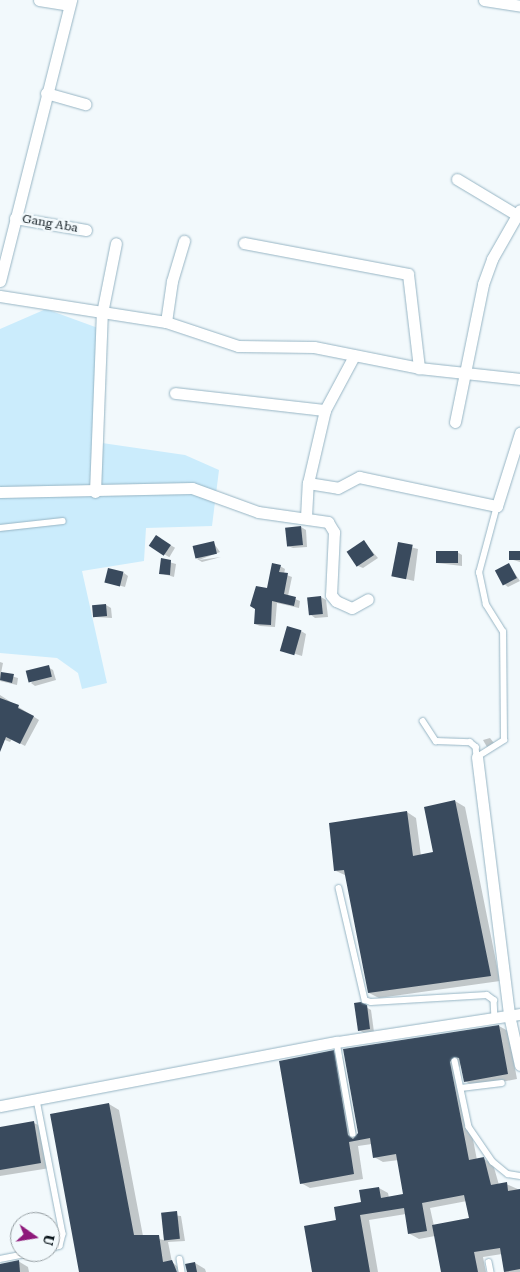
<!DOCTYPE html>
<style>
body{margin:0}
#map{position:relative;width:520px;height:1272px;overflow:hidden;background:#f2f9fc;font-family:"Roboto Serif",serif}
div>[style]{position:absolute}
.green>*{inset:0;background:#cbecfc}
.shadow>*{inset:0;background:#0003;transform-origin:0 0}
.building>*{inset:0;background:#394a5d;transform-origin:0 0}
.roads{filter:drop-shadow(0 0 1px #97b5c4) drop-shadow(0 0 1px #97b5c4)}
.lane>*{height:5.5px;margin:-2.75px;padding:0 2.75px;transform-origin:2.75px;border-radius:2.75px;background:#fff}
.street>*{height:11px;margin:-5.5px;padding:0 5.5px;transform-origin:5.5px;border-radius:5.5px;background:#fff}
span{translate:-50% -50%;white-space:nowrap;text-align:center;line-height:1.15;-webkit-text-stroke:5px #f2f9fc;paint-order:stroke}
.street-label{font-size:12px;color:#0a151b}
.north{position:absolute;left:10px;top:1212px;width:50px;height:50px;box-sizing:border-box;background:#f2f9fc;border:1px solid #959ea2;border-radius:50%;rotate:103deg;font-size:14px;font-weight:700;line-height:20px;text-align:center;color:#0a151b}
.north::after{content:'';display:block;margin:auto;width:18px;height:22px;background:#8e197a;clip-path:polygon(50% 0,100% 100%,50% 72%,0 100%)}
</style>
<div id="map">
<div class="green">
<div style="clip-path:polygon(46px 309px,98px 328px,102px 443px,185px 455px,219px 470px,212px 526px,146px 528px,144px 561px,82px 571px,107px 683px,82px 689px,78px 673px,57px 658px,0 653px,0 329px)"></div>
</div>
<div class="shadow">
<div style="clip-path:polygon(301px 527px,306px 530px,307px 547px,293px 548px,288px 546px)"></div>
<div style="left:157px;top:537px;width:21px;height:11px;rotate:31deg"></div>
<div style="clip-path:polygon(213px 542px,220px 552px,199px 560px,221px 557px,202px 562px,197px 559px)"></div>
<div style="clip-path:polygon(364px 542px,378px 558px,363px 568px,358px 566px)"></div>
<div style="clip-path:polygon(399px 544px,418px 549px,414px 581px,394px 576px)"></div>
<div style="clip-path:polygon(457px 552px,462px 555px,462px 566px,437px 563px)"></div>
<div style="clip-path:polygon(520px 552px,520px 562px,510px 559px)"></div>
<div style="clip-path:polygon(162px 560px,176px 564px,174px 577px,160px 573px)"></div>
<div style="clip-path:polygon(509px 565px,520px 581px,508px 587px,504px 584px)"></div>
<div style="clip-path:polygon(280px 566px,285px 569px,284px 574px,292px 577px,288px 596px,300px 601px,299px 608px,277px 603px,275px 627px,260px 626px,255px 624px)"></div>
<div style="clip-path:polygon(124px 573px,128px 576px,125px 587px,110px 583px)"></div>
<div style="clip-path:polygon(321px 597px,326px 600px,328px 617px,315px 618px,311px 615px)"></div>
<div style="clip-path:polygon(106px 605px,111px 608px,112px 618px,95px 617px)"></div>
<div style="clip-path:polygon(301px 631px,306px 634px,302px 656px,286px 651px)"></div>
<div style="clip-path:polygon(0 662px,3px 663px,1px 673px,18px 678px,17px 685px,0 681px)"></div>
<div style="clip-path:polygon(48px 667px,53px 670px,56px 680px,35px 686px,31px 683px)"></div>
<div style="clip-path:polygon(0 695px,39px 720px,25px 746px,12px 739px,10px 742px,0 738px)"></div>
<div style="clip-path:polygon(490px 738px,494px 743px,487px 747px,483px 740px)"></div>
<div style="clip-path:polygon(455px 801px,465px 807px,500px 981px,379px 998px,369px 993px,347px 876px,336px 871px,407px 812px,416px 818px,421px 856px,435px 853px)"></div>
<div style="clip-path:polygon(366px 1007px,371px 1010px,374px 1032px,364px 1033px,359px 1030px)"></div>
<div style="clip-path:polygon(evenodd,499px 1026px,508px 1031px,517px 1079px,475px 1087px,465px 1081px,461px 1064px,459px 1068px,477px 1160px,484px 1159px,493px 1164px,499px 1185px,506px 1184px,520px 1190px,520px 1272px,505px 1272px,502px 1254px,483px 1257px,486px 1272px,442px 1272px,435px 1236px,419px 1239px,410px 1234px,406px 1214px,369px 1220px,378px 1272px,313px 1272px,337px 1221px,379px 1188px,388px 1193px,389px 1198px,405px 1195px,399px 1160px,383px 1162px,374px 1157px,372px 1144px,358px 1146px,363px 1179px,310px 1188px,301px 1183px,333px 1052px,343px 1057px,357px 1136px,359px 1134px,344px 1050px,499px 1026px,467px 1201px,470px 1219px,434px 1226px,430px 1208px,467px 1201px)"></div>
<div style="clip-path:polygon(109px 1104px,119px 1110px,143px 1236px,164px 1240px,162px 1214px,181px 1216px,185px 1241px,168px 1242px,172px 1262px,184px 1272px,79px 1272px)"></div>
<div style="clip-path:polygon(34px 1123px,44px 1128px,50px 1168px,0 1176px,0 1128px)"></div>
<div style="clip-path:polygon(18px 1261px,28px 1267px,29px 1272px,0 1272px,0 1264px)"></div>
<div style="clip-path:polygon(195px 1263px,205px 1269px,206px 1272px,187px 1272px)"></div>
</div>
<div class="building">
<div style="left:301px;top:526px;width:19px;height:16px;rotate:84deg"></div>
<div style="left:156px;top:535px;width:18px;height:13px;rotate:34deg"></div>
<div style="left:364px;top:540px;width:18px;height:21px;rotate:56deg"></div>
<div style="left:214px;top:541px;width:13px;height:22px;rotate:77deg"></div>
<div style="left:398px;top:542px;width:15px;height:35px;rotate:11deg"></div>
<div style="left:436px;top:551px;width:22px;height:12px"></div>
<div style="left:509px;top:551px;width:11px;height:9px"></div>
<div style="clip-path:polygon(161px 558px,171px 560px,170px 575px,159px 574px)"></div>
<div style="clip-path:polygon(272px 563px,281px 565px,279px 572px,288px 573px,284px 594px,296px 597px,294px 606px,272px 601px,271px 625px,254px 624px,255px 609px,250px 606px,256px 586px,267px 588px)"></div>
<div style="left:509px;top:563px;width:17px;height:16px;rotate:62deg"></div>
<div style="left:108px;top:568px;width:16px;height:15px;rotate:14deg"></div>
<div style="left:321px;top:596px;width:18px;height:14px;rotate:84deg"></div>
<div style="left:106px;top:604px;width:12px;height:14px;rotate:85deg"></div>
<div style="left:287px;top:626px;width:15px;height:26px;rotate:16deg"></div>
<div style="left:49px;top:665px;width:12px;height:24px;rotate:76deg"></div>
<div style="clip-path:polygon(1px 672px,14px 674px,12px 683px,0 680px)"></div>
<div style="clip-path:polygon(0 698px,19px 705px,18px 708px,34px 716px,20px 744px,6px 737px,0 752px)"></div>
<div style="clip-path:polygon(455px 800px,491px 976px,368px 993px,344px 870px,334px 871px,329px 823px,407px 811px,413px 856px,433px 852px,424px 807px)"></div>
<div style="clip-path:polygon(361px 1002px,367px 1005px,370px 1029px,358px 1031px,354px 1003px)"></div>
<div style="clip-path:polygon(499px 1025px,508px 1074px,464px 1082px,459px 1058px,454px 1057px,450px 1062px,469px 1160px,484px 1157px,491px 1185px,507px 1182px,508px 1191px,520px 1189px,520px 1269px,504px 1272px,500px 1248px,474px 1252px,478px 1272px,441px 1272px,432px 1225px,469px 1218px,464px 1195px,422px 1203px,427px 1231px,408px 1234px,404px 1208px,360px 1215px,370px 1272px,312px 1272px,304px 1226px,336px 1220px,334px 1207px,361px 1202px,359px 1190px,379px 1187px,381px 1198px,403px 1194px,396px 1154px,373px 1158px,370px 1138px,349px 1142px,354px 1174px,300px 1184px,279px 1061px,334px 1050px,348px 1135px,353px 1139px,358px 1133px,343px 1049px)"></div>
<div style="clip-path:polygon(109px 1103px,134px 1235px,159px 1235px,163px 1262px,172px 1260px,177px 1272px,79px 1272px,50px 1114px)"></div>
<div style="clip-path:polygon(34px 1121px,41px 1163px,0 1170px,0 1127px)"></div>
<div style="left:177px;top:1211px;width:28px;height:16px;rotate:84deg"></div>
<div style="clip-path:polygon(19px 1260px,20px 1272px,0 1272px,0 1264px)"></div>
<div style="clip-path:polygon(195px 1262px,197px 1272px,187px 1272px,185px 1264px)"></div>
</div>
<div class="roads">
<div class="lane">
<div style="left:0;top:528px;width:63px;rotate:-6.3deg"></div>
<div style="left:423px;top:721px;width:24px;rotate:57deg"></div>
<div style="left:436px;top:741px;width:34px;rotate:2deg"></div>
<div style="left:470px;top:742px;width:8px;rotate:40deg"></div>
<div style="left:476px;top:747px;width:10px;rotate:84deg"></div>
<div style="left:477px;top:757px;width:32px;rotate:-32deg"></div>
<div style="left:504px;top:740px;width:108px;rotate:-90.5deg"></div>
<div style="left:503px;top:632px;width:32px;rotate:-122deg"></div>
<div style="left:486px;top:605px;width:33px;rotate:-102deg"></div>
<div style="left:479px;top:573px;width:69px;rotate:-75deg"></div>
<div style="left:339px;top:888px;width:115px;rotate:76.9deg"></div>
<div style="left:365px;top:1000px;width:6px;rotate:18deg"></div>
<div style="left:371px;top:1002px;width:116px;rotate:-3.5deg"></div>
<div style="left:487px;top:995px;width:9px;rotate:36deg"></div>
<div style="left:494px;top:1000px;width:17px;rotate:87deg"></div>
<div style="left:337px;top:1042px;width:93px;rotate:80.1deg"></div>
<div style="left:455px;top:1061px;width:67px;rotate:78deg"></div>
<div style="left:469px;top:1127px;width:42px;rotate:55.6deg"></div>
<div style="left:493px;top:1162px;width:19px;rotate:39deg"></div>
<div style="left:508px;top:1174px;width:12px;rotate:9deg"></div>
<div style="left:461px;top:1088px;width:41px;rotate:-7deg"></div>
<div style="left:37px;top:1100px;width:136px;rotate:79deg"></div>
<div style="left:63px;top:1234px;width:12px;rotate:104deg"></div>
<div style="left:60px;top:1246px;width:10px;rotate:163deg"></div>
<div style="left:0;top:1259px;width:36px;rotate:-11deg"></div>
<div style="left:180px;top:1259px;width:13px;rotate:81deg"></div>
<div style="left:489px;top:1262px;width:10px;rotate:79deg"></div>
</div>
<div class="street">
<div style="left:39px;top:0;width:30px;rotate:9deg"></div>
<div style="left:484px;top:0;width:36px;rotate:9deg"></div>
<div style="left:46px;top:93px;width:41px;rotate:15.8deg"></div>
<div style="left:457px;top:179px;width:70px;rotate:31deg"></div>
<div style="left:15px;top:218px;width:72px;rotate:9.6deg"></div>
<div style="left:244px;top:243px;width:167px;rotate:10.7deg"></div>
<div style="left:408px;top:274px;width:95px;rotate:83.3deg"></div>
<div style="left:0;top:281px;width:290px;rotate:-75.8deg"></div>
<div style="left:0;top:296px;width:168px;rotate:8.9deg"></div>
<div style="left:166px;top:322px;width:76px;rotate:18.4deg"></div>
<div style="left:238px;top:346px;width:76px;rotate:0.8deg"></div>
<div style="left:314px;top:347px;width:107px;rotate:11.3deg"></div>
<div style="left:419px;top:368px;width:102px;rotate:6.2deg"></div>
<div style="left:166px;top:322px;width:41px;rotate:-81.7deg"></div>
<div style="left:172px;top:281px;width:42px;rotate:-73.3deg"></div>
<div style="left:175px;top:393px;width:151px;rotate:6.5deg"></div>
<div style="left:455px;top:422px;width:141px;rotate:-78.5deg"></div>
<div style="left:483px;top:284px;width:27px;rotate:-70deg"></div>
<div style="left:492px;top:259px;width:56px;rotate:-60.3deg"></div>
<div style="left:308px;top:483px;width:30px;rotate:9deg"></div>
<div style="left:338px;top:488px;width:24px;rotate:-28deg"></div>
<div style="left:359px;top:477px;width:141px;rotate:11.9deg"></div>
<div style="left:497px;top:506px;width:77px;rotate:-72.5deg"></div>
<div style="left:0;top:492px;width:192px;rotate:-1.2deg"></div>
<div style="left:192px;top:488px;width:70px;rotate:20deg"></div>
<div style="left:258px;top:512px;width:71px;rotate:8.1deg"></div>
<div style="left:328px;top:522px;width:12px;rotate:59deg"></div>
<div style="left:334px;top:532px;width:63px;rotate:92.7deg"></div>
<div style="left:331px;top:595px;width:8px;rotate:50deg"></div>
<div style="left:336px;top:601px;width:17px;rotate:24deg"></div>
<div style="left:352px;top:608px;width:18px;rotate:-29deg"></div>
<div style="left:95px;top:492px;width:179px;rotate:-87.8deg"></div>
<div style="left:102px;top:313px;width:71px;rotate:-78.7deg"></div>
<div style="left:306px;top:517px;width:34px;rotate:-87deg"></div>
<div style="left:308px;top:483px;width:75px;rotate:-76.9deg"></div>
<div style="left:325px;top:410px;width:61px;rotate:-61.8deg"></div>
<div style="left:477px;top:757px;width:260px;rotate:82.9deg"></div>
<div style="left:509px;top:1015px;width:51px;rotate:77.6deg"></div>
<div style="left:0;top:1106px;width:343px;rotate:-10.8deg"></div>
<div style="left:337px;top:1042px;width:185px;rotate:-8.7deg"></div>
</div>
</div>
<div class="street-label">
<span style="left:50px;top:224px;rotate:10deg">Gang Aba</span>
</div>
<div class="north">U</div>
</div>
